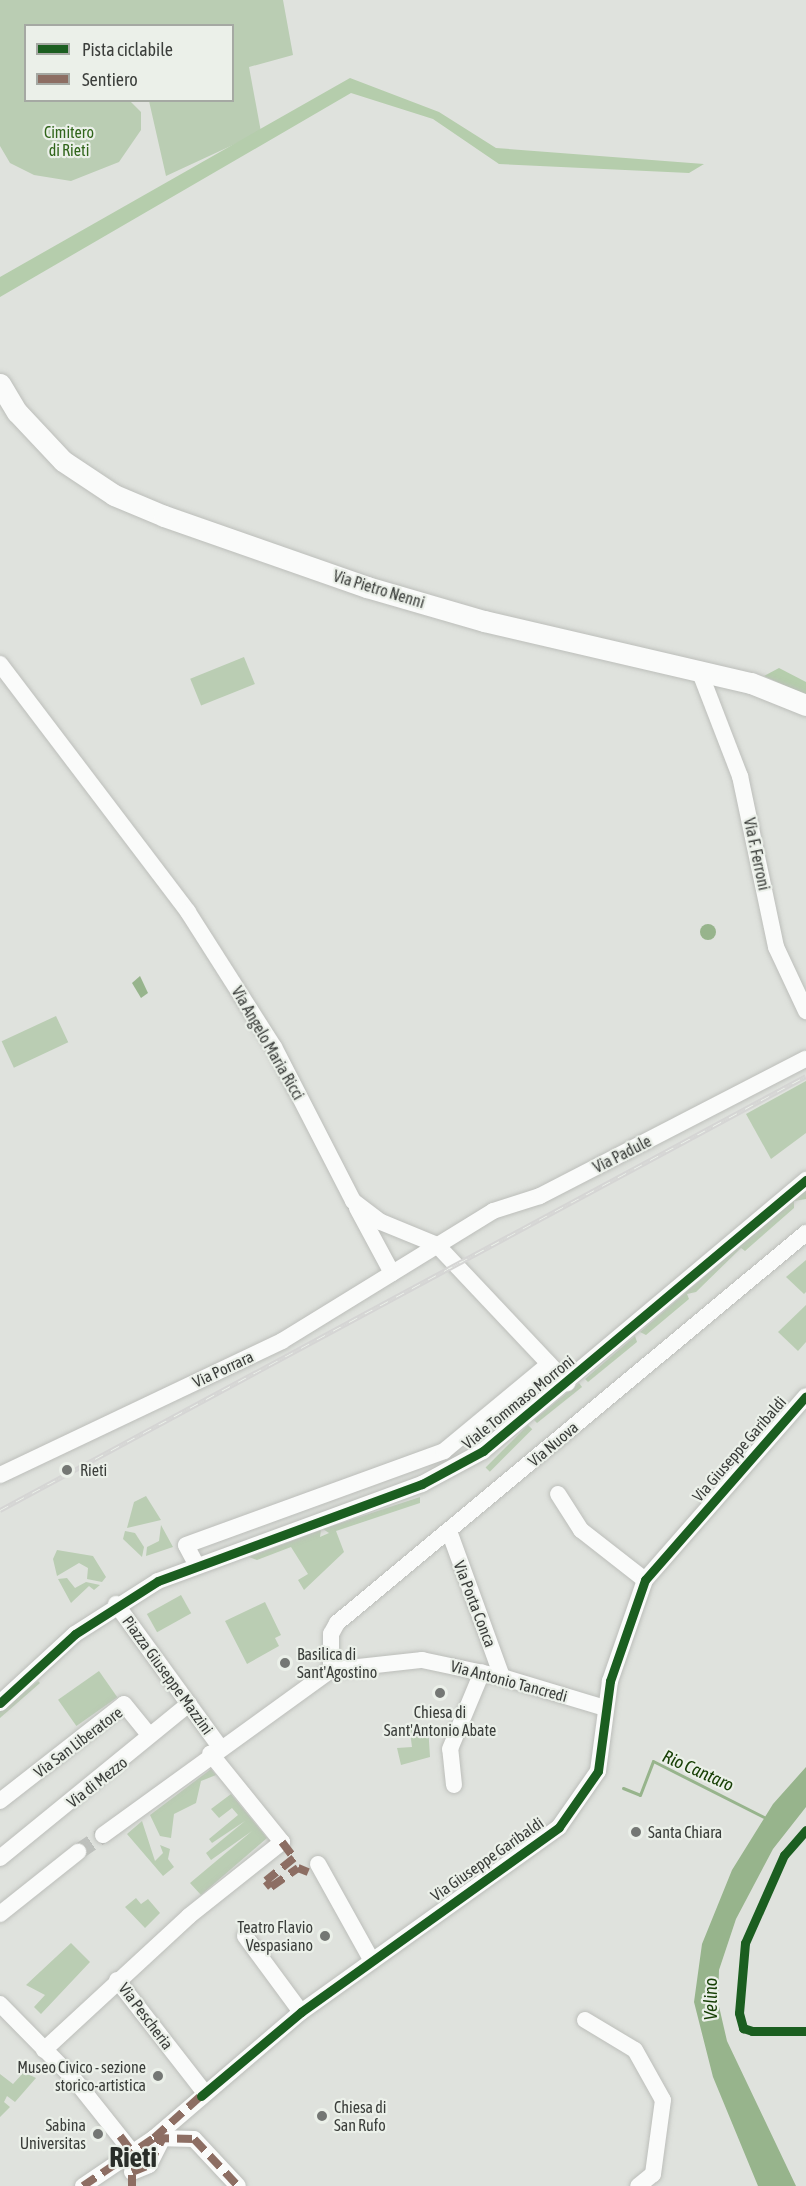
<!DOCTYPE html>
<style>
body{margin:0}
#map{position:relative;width:806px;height:2186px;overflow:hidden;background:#dfe2dd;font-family:"Asap Condensed",sans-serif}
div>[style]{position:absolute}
.green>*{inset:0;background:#bacdb3;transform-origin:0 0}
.forest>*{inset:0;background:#b5cdac}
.water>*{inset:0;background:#97b48c}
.round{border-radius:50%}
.stream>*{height:3px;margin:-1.5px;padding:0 1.5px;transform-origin:1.5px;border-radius:1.5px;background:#97b48c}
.minor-tunnel>*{height:16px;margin-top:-8px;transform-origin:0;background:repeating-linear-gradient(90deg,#bec1bd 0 16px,transparent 0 24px)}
.roads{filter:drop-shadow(0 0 2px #bcbeba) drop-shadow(0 0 2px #bcbeba)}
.minor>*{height:16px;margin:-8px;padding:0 8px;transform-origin:8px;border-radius:8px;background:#fafbfa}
.major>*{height:21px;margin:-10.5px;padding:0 10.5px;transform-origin:10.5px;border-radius:10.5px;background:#fafbfa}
.rail>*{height:5px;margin-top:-2.5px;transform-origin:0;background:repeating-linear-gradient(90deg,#ebf0e9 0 9px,#d5d5d4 0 18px);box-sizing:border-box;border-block:2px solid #d5d5d4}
.quiet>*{height:8px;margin-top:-4px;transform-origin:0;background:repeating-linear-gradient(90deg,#8d6e63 0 15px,transparent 0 23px)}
.cycleway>*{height:9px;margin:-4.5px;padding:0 4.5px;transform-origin:4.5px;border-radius:4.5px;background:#1b5e20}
.dots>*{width:16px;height:16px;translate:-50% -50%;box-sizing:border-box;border:3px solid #ebf0e9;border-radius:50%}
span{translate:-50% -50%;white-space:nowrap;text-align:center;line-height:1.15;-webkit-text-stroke:4.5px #ebf0e9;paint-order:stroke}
.park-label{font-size:16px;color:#30651a}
.street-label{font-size:16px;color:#3b3e3b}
.poi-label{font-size:16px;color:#3b3e3b}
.left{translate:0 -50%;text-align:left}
.right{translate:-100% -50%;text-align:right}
.water-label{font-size:18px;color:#184006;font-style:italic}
.town-label{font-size:28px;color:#292d28;font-weight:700}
.legend{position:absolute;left:24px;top:24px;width:210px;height:78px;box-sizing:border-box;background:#ebf0e9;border:2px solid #a5a9a3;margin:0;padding:8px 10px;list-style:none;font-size:18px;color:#3b3e3b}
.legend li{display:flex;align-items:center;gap:12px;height:30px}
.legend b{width:30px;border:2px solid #a5a9a3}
</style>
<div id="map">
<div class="green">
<div style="clip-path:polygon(0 0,283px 0,293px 55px,249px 67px,261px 132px,166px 176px,149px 101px,232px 100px,232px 26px,26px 26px,26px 100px,130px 101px,141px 112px,141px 130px,119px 162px,71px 181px,34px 175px,10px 163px,0 146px)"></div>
<div style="left:244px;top:657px;width:29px;height:58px;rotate:68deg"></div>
<div style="left:56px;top:1016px;width:29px;height:60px;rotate:65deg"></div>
<div style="clip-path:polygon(806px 1081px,806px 1133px,771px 1159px,746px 1114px)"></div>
<div style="clip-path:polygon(806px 1189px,806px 1199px,794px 1201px,794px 1208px,745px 1251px,741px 1248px,696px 1292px,687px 1294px,689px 1299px,646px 1335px,640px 1332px)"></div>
<div style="clip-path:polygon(806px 1260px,806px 1292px,804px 1294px,786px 1277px)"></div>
<div style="clip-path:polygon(806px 1305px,806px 1342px,798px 1351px,778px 1332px)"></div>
<div style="clip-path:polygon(635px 1336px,637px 1342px,588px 1382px,585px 1379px)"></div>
<div style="clip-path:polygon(579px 1383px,582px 1387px,537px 1423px,534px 1420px)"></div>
<div style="left:528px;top:1425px;width:6px;height:60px;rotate:45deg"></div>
<div style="clip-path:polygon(146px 1496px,161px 1520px,127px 1528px,134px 1502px)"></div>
<div style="clip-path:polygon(420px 1497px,420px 1503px,336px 1531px,344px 1552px,304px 1590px,298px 1580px,308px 1574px,291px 1547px,257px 1560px,249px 1557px,321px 1530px,320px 1537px,329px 1533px,323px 1529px)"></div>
<div style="clip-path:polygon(161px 1525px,173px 1547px,146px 1556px,147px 1547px,159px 1541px)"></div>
<div style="clip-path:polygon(125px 1531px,135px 1533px,144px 1547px,142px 1557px,123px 1539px)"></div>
<div style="clip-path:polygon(57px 1550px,93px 1556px,106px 1577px,102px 1582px,87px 1579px,88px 1568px,79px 1563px,57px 1576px,53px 1559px)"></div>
<div style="clip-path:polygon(67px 1578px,75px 1588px,86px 1582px,100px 1585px,94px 1590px,89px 1586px,71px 1603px,58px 1579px)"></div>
<div style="left:181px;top:1595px;width:21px;height:39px;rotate:61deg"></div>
<div style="clip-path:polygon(265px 1602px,281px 1635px,275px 1638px,279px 1646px,247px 1664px,225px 1621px)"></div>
<div style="left:99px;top:1671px;width:32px;height:50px;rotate:55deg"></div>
<div style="clip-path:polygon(38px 1681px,40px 1683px,0 1718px,0 1711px)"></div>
<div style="clip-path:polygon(409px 1725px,428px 1725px,430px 1757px,401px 1765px,397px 1748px,412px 1747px)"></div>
<div style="clip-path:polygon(211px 1769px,216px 1775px,201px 1781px,196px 1803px,174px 1814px,171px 1838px,160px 1836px,150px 1815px)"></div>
<div style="clip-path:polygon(231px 1794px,267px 1838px,201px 1895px,190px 1883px,252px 1831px,211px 1860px,206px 1853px,245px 1821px,212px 1843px,209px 1839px,238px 1815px,232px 1808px,219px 1818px,211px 1809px)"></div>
<div style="clip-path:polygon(142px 1821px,155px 1861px,163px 1853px,160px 1845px,170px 1849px,168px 1859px,174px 1867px,163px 1876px,127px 1834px)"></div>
<div style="clip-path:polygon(136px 1898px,141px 1904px,148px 1899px,160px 1913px,145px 1928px,125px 1907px)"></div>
<div style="clip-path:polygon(71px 1943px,90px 1962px,41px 2014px,34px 2007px,45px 1995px,26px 1985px)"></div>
<div style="clip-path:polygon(24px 2072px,36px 2078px,15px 2102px,7px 2096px,4px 2102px,10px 2107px,0 2117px,0 2074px,13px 2084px)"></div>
</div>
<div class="forest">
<div style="clip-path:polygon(350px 78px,439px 112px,496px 148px,704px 164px,689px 173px,499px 164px,433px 119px,351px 93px,0 297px,0 277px)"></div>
<div style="clip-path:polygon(779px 668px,806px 682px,806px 695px,764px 676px)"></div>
</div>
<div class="water">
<div class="round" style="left:700px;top:924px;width:16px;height:16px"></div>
<div style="clip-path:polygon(140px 976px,148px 993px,141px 998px,132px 983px)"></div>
<div style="clip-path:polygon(806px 1767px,806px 1807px,773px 1849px,736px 1919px,719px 1970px,718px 2002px,727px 2041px,796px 2186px,758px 2186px,713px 2077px,694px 2002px,702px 1944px,732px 1870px,773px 1804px)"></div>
</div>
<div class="stream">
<div style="left:623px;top:1788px;width:18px;rotate:22deg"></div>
<div style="left:640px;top:1795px;width:36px;rotate:-69deg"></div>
<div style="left:653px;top:1761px;width:127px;rotate:26.8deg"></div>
</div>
<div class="minor-tunnel">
<div style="left:78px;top:1852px;width:30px;rotate:-34deg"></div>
</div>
<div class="roads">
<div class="minor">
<div style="left:0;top:664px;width:311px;rotate:52.8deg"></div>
<div style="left:188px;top:912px;width:160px;rotate:57.5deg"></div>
<div style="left:274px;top:1047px;width:173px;rotate:62.8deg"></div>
<div style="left:353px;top:1201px;width:35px;rotate:37deg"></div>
<div style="left:381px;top:1222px;width:61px;rotate:22.3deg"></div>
<div style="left:437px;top:1245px;width:190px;rotate:46.7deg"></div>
<div style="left:699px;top:670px;width:114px;rotate:68.9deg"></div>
<div style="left:740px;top:776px;width:175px;rotate:78.1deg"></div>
<div style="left:776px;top:947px;width:71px;rotate:64.9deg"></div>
<div style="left:357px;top:1208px;width:74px;rotate:61.7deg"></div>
<div style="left:0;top:1475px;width:312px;rotate:-25.4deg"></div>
<div style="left:282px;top:1341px;width:248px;rotate:-31.6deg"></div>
<div style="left:493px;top:1211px;width:49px;rotate:-17.7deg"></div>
<div style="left:540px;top:1196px;width:299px;rotate:-27.3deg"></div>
<div style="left:558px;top:1494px;width:43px;rotate:57.4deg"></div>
<div style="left:581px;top:1530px;width:81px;rotate:38deg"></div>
<div style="left:449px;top:1531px;width:155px;rotate:70deg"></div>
<div style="left:196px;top:1564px;width:21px;rotate:-118deg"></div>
<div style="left:186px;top:1545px;width:275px;rotate:-20deg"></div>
<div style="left:444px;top:1451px;width:136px;rotate:-39.6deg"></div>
<div style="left:116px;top:1604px;width:177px;rotate:54deg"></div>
<div style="left:331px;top:1670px;width:36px;rotate:-90deg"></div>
<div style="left:331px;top:1634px;width:13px;rotate:-61deg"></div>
<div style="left:337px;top:1623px;width:610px;rotate:-39.75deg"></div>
<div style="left:0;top:1703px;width:102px;rotate:-42.6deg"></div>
<div style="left:75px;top:1634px;width:98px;rotate:-32.6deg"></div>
<div style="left:158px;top:1581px;width:281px;rotate:-20.2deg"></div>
<div style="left:422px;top:1484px;width:69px;rotate:-28.4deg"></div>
<div style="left:483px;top:1451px;width:422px;rotate:-40deg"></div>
<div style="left:454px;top:1785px;width:36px;rotate:-96deg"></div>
<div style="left:450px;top:1749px;width:83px;rotate:-67.4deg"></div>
<div style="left:0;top:1801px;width:157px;rotate:-38deg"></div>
<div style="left:124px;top:1704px;width:40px;rotate:51deg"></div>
<div style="left:103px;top:1835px;width:281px;rotate:-35.9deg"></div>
<div style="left:331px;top:1670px;width:92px;rotate:-6.3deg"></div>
<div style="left:422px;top:1660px;width:82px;rotate:12deg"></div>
<div style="left:502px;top:1677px;width:108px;rotate:16.8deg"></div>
<div style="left:0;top:1858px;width:244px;rotate:-39.2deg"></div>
<div style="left:318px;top:1864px;width:111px;rotate:60.9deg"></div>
<div style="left:0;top:1914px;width:100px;rotate:-38.5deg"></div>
<div style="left:245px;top:1936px;width:94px;rotate:53.6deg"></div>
<div style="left:117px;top:1980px;width:143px;rotate:52.1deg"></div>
<div style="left:0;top:2004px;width:105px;rotate:45.4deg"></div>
<div style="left:74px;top:2079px;width:93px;rotate:51.5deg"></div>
<div style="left:585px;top:2020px;width:58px;rotate:31deg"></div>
<div style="left:635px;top:2050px;width:57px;rotate:60.8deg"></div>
<div style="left:663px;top:2100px;width:75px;rotate:97.7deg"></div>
<div style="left:653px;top:2174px;width:19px;rotate:141deg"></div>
<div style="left:44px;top:2050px;width:197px;rotate:-42.7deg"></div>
<div style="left:189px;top:1916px;width:119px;rotate:-38.5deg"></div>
<div style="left:282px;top:1842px;width:114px;rotate:-129deg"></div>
<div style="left:154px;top:2138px;width:40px;rotate:1.4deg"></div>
<div style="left:194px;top:2139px;width:64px;rotate:46.9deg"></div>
<div style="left:132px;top:2172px;width:18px;rotate:-22deg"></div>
<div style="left:149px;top:2165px;width:29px;rotate:-63deg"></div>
<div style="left:83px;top:2186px;width:86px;rotate:-34.1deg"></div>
<div style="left:154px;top:2138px;width:194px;rotate:-40.6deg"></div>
<div style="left:301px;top:2012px;width:317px;rotate:-35.6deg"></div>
<div style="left:559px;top:1827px;width:68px;rotate:-55.1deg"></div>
<div style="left:598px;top:1771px;width:91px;rotate:-82.4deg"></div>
<div style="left:610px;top:1681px;width:107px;rotate:-70.9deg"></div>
<div style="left:645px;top:1580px;width:244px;rotate:-48.8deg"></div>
</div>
<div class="major">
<div style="left:0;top:384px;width:33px;rotate:59deg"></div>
<div style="left:17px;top:412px;width:67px;rotate:46.8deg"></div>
<div style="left:63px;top:461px;width:61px;rotate:33.7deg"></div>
<div style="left:114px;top:495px;width:54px;rotate:22.8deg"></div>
<div style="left:164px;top:516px;width:215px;rotate:19.3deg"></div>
<div style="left:367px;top:587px;width:122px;rotate:16.2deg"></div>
<div style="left:484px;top:621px;width:274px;rotate:13.1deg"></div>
<div style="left:751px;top:683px;width:59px;rotate:21.8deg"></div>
</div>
</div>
<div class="rail">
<div style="left:0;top:1510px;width:915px;rotate:-28.3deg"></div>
</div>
<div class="quiet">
<div style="left:282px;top:1842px;width:20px;rotate:53deg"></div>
<div style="left:294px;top:1858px;width:36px;rotate:141deg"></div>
<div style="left:266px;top:1881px;width:8px;rotate:50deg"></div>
<div style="left:271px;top:1887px;width:33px;rotate:-35deg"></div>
<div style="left:298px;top:1868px;width:11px;rotate:22deg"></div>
<div style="left:120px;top:2136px;width:20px;rotate:53deg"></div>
<div style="left:154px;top:2138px;width:40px;rotate:1.4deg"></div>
<div style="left:194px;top:2139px;width:64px;rotate:46.9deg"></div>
<div style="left:132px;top:2152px;width:34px;rotate:90deg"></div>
<div style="left:132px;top:2172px;width:18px;rotate:-22deg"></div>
<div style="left:149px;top:2165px;width:29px;rotate:-63deg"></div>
<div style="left:83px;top:2186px;width:86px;rotate:-34.1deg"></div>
<div style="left:154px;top:2138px;width:67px;rotate:-42deg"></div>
</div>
<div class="cycleway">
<div style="left:0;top:1703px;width:102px;rotate:-42.6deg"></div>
<div style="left:75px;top:1634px;width:98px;rotate:-32.6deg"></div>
<div style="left:158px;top:1581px;width:281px;rotate:-20.2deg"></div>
<div style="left:422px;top:1484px;width:69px;rotate:-28.4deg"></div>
<div style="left:483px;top:1451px;width:422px;rotate:-40deg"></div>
<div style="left:806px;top:1830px;width:33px;rotate:131deg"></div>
<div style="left:784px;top:1855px;width:96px;rotate:113.9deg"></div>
<div style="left:745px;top:1943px;width:70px;rotate:94.9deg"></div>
<div style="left:739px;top:2013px;width:16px;rotate:75deg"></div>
<div style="left:743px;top:2028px;width:9px;rotate:18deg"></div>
<div style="left:752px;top:2031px;width:54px"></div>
<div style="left:201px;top:2096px;width:131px;rotate:-40deg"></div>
<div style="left:301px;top:2012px;width:317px;rotate:-35.6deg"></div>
<div style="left:559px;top:1827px;width:68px;rotate:-55.1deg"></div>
<div style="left:598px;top:1771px;width:91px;rotate:-82.4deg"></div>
<div style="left:610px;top:1681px;width:107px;rotate:-70.9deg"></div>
<div style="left:645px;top:1580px;width:244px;rotate:-48.8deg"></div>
</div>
<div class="dots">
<div style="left:67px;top:1470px;background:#747774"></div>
<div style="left:285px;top:1663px;background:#747774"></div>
<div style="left:440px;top:1693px;background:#747774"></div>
<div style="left:636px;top:1832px;background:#747774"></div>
<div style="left:325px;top:1936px;background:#747774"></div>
<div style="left:158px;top:2076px;background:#747774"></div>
<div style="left:322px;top:2116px;background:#747774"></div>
<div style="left:98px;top:2134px;background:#747774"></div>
</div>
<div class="park-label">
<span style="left:69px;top:141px">Cimitero<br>di Rieti</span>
</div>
<div class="street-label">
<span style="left:379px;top:589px;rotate:17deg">Via Pietro Nenni</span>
<span style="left:757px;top:854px;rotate:78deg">Via F. Ferroni</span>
<span style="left:268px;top:1043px;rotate:60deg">Via Angelo Maria Ricci</span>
<span style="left:622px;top:1154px;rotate:-27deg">Via Padule</span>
<span style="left:223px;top:1369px;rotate:-25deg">Via Porrara</span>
<span style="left:518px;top:1402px;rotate:-39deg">Viale Tommaso Morroni</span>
<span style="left:553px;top:1444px;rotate:-40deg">Via Nuova</span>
<span style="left:739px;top:1449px;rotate:-49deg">Via Giuseppe Garibaldi</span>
<span style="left:475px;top:1604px;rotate:69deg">Via Porta Conca</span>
<span style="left:168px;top:1675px;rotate:54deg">Piazza Giuseppe Mazzini</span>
<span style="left:509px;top:1681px;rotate:15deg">Via Antonio Tancredi</span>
<span style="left:78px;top:1742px;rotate:-37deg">Via San Liberatore</span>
<span style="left:97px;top:1782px;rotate:-38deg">Via di Mezzo</span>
<span style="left:487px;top:1859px;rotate:-35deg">Via Giuseppe Garibaldi</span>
<span style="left:146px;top:2016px;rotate:53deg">Via Pescheria</span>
</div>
<div class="poi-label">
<span class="left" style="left:80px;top:1470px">Rieti</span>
<span class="left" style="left:297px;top:1663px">Basilica di<br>Sant'Agostino</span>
<span style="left:440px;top:1721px">Chiesa di<br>Sant'Antonio Abate</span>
<span class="left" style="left:648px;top:1832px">Santa Chiara</span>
<span class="right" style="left:313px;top:1936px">Teatro Flavio<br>Vespasiano</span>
<span class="right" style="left:146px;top:2076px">Museo Civico - sezione<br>storico-artistica</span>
<span class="left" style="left:334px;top:2116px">Chiesa di<br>San Rufo</span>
<span class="right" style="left:86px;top:2134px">Sabina<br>Universitas</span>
</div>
<div class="water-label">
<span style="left:698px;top:1771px;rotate:24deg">Rio Cantaro</span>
<span style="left:711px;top:1999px;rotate:-90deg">Velino</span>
</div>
<div class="town-label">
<span style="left:133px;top:2157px">Rieti</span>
</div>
<ul class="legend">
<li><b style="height:8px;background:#1b5e20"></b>Pista ciclabile</li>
<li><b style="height:8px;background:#8d6e63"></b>Sentiero</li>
</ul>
</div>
